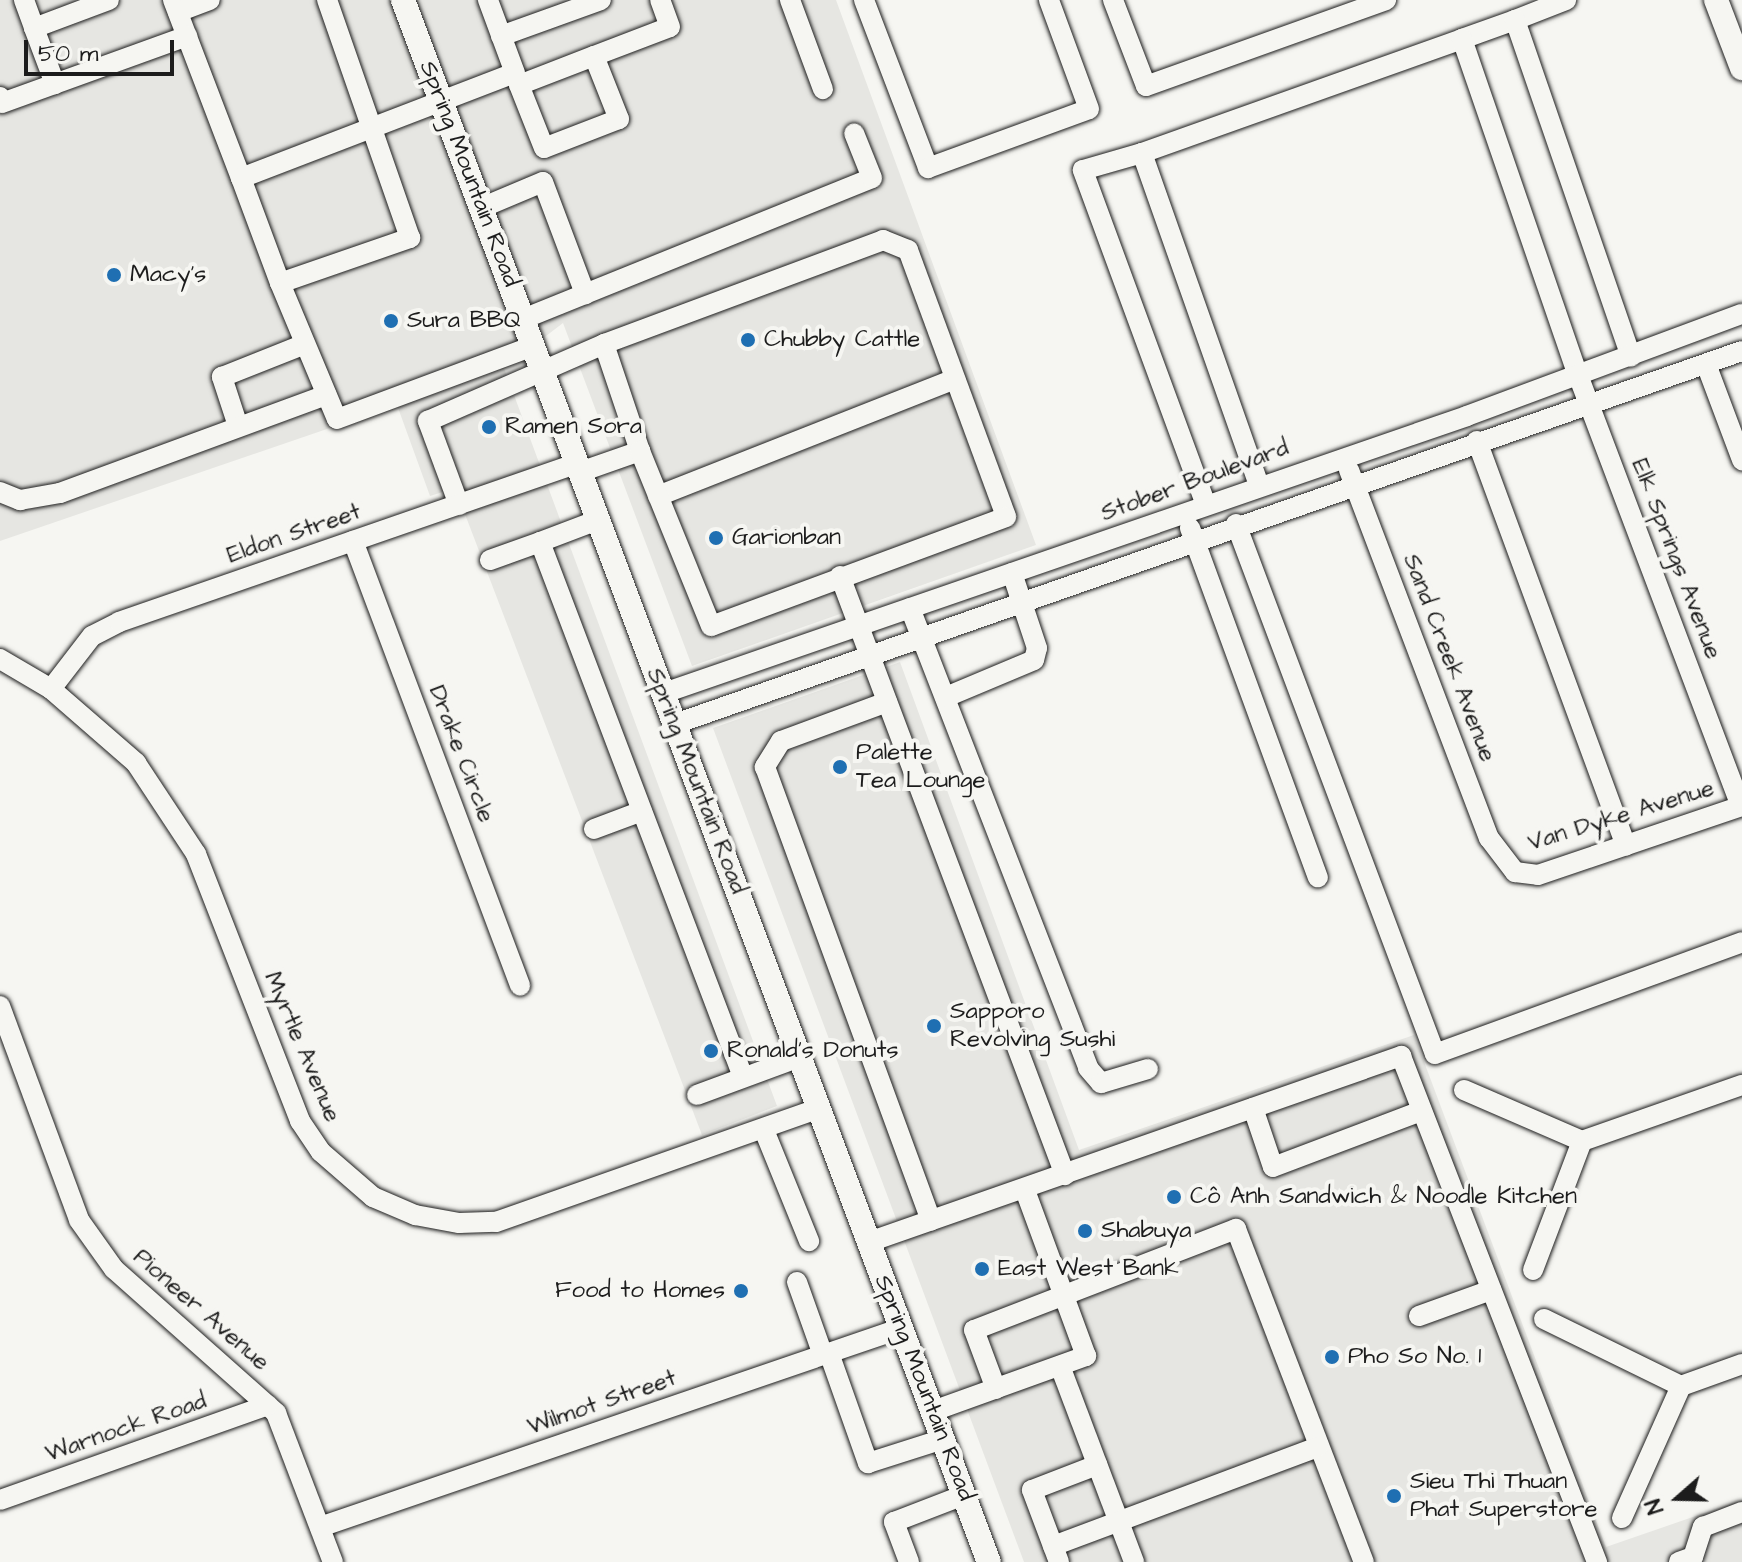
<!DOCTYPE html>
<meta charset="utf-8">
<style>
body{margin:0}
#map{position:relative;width:1742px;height:1562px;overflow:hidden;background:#f6f6f2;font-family:"Architects Daughter",sans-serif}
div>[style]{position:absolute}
.built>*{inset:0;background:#e6e6e2}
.roads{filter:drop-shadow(0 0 2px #1c1c1c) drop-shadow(0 0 2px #1c1c1c)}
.minor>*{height:20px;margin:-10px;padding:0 10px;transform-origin:10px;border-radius:10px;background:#f6f6f2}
.major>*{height:24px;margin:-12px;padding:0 12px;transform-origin:12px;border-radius:12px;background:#f6f6f2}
.dots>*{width:22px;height:22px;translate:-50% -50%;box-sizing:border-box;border:4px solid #f6f6f2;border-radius:50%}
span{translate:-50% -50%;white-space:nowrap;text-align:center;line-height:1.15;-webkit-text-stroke:8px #f6f6f2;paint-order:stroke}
.street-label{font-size:24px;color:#1c1c1c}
.poi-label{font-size:24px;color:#1c1c1c}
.left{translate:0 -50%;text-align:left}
.right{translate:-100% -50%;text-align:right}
.north{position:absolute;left:1638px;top:1458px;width:80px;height:80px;-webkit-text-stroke:6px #f6f6f2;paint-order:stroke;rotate:250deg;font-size:22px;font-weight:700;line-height:32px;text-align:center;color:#1c1c1c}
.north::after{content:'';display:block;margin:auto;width:28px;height:36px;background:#1c1c1c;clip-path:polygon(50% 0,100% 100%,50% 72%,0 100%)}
.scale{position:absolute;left:24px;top:40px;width:150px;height:36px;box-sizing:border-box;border:4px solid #1c1c1c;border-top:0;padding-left:10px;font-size:24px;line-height:28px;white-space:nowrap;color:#1c1c1c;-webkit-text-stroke:6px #f6f6f2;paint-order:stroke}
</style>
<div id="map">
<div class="built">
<div style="clip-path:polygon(0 0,836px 0,1036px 545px,692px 666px,563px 323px,504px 368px,777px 1106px,702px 1135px,455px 488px,430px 496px,397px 405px,0 541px)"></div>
<div style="clip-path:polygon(900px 662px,1079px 1150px,1414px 1035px,1606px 1547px,1742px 1500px,1742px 1562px,1024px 1562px,713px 728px)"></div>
</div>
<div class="roads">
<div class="minor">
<div style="left:24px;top:0;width:30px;rotate:70deg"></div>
<div style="left:34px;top:28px;width:80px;rotate:-20.5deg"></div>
<div style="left:173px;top:0;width:191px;rotate:69.1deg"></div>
<div style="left:241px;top:178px;width:293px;rotate:-21deg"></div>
<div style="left:515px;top:73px;width:78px;rotate:-110.3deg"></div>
<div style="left:790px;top:0;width:95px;rotate:69.7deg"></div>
<div style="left:864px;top:0;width:180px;rotate:69.1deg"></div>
<div style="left:928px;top:168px;width:171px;rotate:-20.1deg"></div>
<div style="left:1089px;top:109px;width:116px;rotate:-110.2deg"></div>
<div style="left:1113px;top:0;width:92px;rotate:69deg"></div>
<div style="left:1146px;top:86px;width:255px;rotate:-19.7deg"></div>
<div style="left:178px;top:12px;width:34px;rotate:-21deg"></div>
<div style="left:1515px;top:20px;width:55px;rotate:-21.4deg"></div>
<div style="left:34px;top:28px;width:60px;rotate:69.4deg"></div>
<div style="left:501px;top:36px;width:106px;rotate:-19.8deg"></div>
<div style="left:1462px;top:39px;width:56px;rotate:-19.7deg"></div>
<div style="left:1515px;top:20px;width:356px;rotate:71deg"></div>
<div style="left:594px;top:56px;width:68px;rotate:68.4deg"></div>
<div style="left:619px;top:119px;width:80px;rotate:158.9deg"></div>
<div style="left:544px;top:148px;width:68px;rotate:-111.6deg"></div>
<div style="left:519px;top:85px;width:80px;rotate:-21.1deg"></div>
<div style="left:594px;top:56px;width:81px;rotate:-20.9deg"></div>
<div style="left:670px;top:27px;width:29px;rotate:-110deg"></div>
<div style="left:0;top:97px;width:6px;rotate:72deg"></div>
<div style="left:2px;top:103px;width:197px;rotate:-19.9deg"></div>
<div style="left:1142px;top:153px;width:340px;rotate:-19.6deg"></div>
<div style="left:1462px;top:39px;width:355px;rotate:71deg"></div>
<div style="left:1578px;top:375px;width:461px;rotate:69.3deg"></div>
<div style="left:241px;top:178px;width:112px;rotate:69.6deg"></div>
<div style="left:280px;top:283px;width:138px;rotate:-19.1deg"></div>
<div style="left:410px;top:238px;width:252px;rotate:-109.2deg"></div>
<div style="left:481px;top:208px;width:67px;rotate:-22.8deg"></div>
<div style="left:543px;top:182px;width:120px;rotate:69.4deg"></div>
<div style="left:280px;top:283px;width:147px;rotate:67.3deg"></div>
<div style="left:337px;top:419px;width:209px;rotate:-20.4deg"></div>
<div style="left:523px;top:319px;width:376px;rotate:-22deg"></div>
<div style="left:872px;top:178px;width:48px;rotate:-111.8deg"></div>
<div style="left:1706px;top:364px;width:103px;rotate:69.4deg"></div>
<div style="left:238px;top:426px;width:52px;rotate:-108.1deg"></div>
<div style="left:222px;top:377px;width:89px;rotate:-21.7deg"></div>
<div style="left:1477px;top:441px;width:431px;rotate:69.8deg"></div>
<div style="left:1349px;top:470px;width:394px;rotate:69.2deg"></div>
<div style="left:1489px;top:838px;width:43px;rotate:52.6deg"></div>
<div style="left:1515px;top:872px;width:23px;rotate:7deg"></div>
<div style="left:1538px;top:875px;width:215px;rotate:-18.7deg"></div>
<div style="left:580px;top:472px;width:64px;rotate:-19.3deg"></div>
<div style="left:640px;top:451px;width:113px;rotate:-108.6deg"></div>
<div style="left:0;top:492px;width:22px;rotate:22deg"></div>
<div style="left:20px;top:500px;width:41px;rotate:-9.9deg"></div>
<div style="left:60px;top:493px;width:284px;rotate:-20.2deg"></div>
<div style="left:658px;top:496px;width:319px;rotate:-21.5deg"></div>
<div style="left:459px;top:505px;width:90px;rotate:-110.3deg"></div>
<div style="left:428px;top:421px;width:192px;rotate:-23.6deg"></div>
<div style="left:604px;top:344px;width:298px;rotate:-20.4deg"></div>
<div style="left:883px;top:240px;width:27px;rotate:22deg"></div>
<div style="left:908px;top:250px;width:284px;rotate:69.8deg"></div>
<div style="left:1006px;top:517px;width:314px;rotate:159.7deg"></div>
<div style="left:711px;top:626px;width:189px;rotate:-112.1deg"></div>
<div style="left:1206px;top:505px;width:357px;rotate:-110.2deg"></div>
<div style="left:1083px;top:170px;width:61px;rotate:-16.1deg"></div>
<div style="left:1142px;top:153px;width:353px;rotate:70.6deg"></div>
<div style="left:1236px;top:524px;width:566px;rotate:69.42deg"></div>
<div style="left:1435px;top:1054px;width:327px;rotate:-20deg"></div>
<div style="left:1190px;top:528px;width:372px;rotate:69.9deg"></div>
<div style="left:353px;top:541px;width:475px;rotate:69.4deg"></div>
<div style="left:540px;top:542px;width:62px;rotate:-20.8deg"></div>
<div style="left:490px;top:560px;width:53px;rotate:-19.8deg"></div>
<div style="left:540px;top:542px;width:572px;rotate:69.22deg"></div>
<div style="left:840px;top:576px;width:640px;rotate:69.41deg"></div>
<div style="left:910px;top:608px;width:493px;rotate:68.8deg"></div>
<div style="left:1088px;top:1068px;width:20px;rotate:49deg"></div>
<div style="left:1101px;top:1083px;width:49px;rotate:-16.6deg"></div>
<div style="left:0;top:659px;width:59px;rotate:30.5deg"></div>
<div style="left:51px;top:689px;width:113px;rotate:41deg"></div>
<div style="left:136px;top:763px;width:109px;rotate:56.6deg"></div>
<div style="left:196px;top:854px;width:287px;rotate:68.7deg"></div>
<div style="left:300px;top:1121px;width:37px;rotate:56deg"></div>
<div style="left:321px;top:1152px;width:69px;rotate:40.9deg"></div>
<div style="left:373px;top:1197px;width:46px;rotate:23.2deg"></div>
<div style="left:415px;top:1215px;width:45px;rotate:10.3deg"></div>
<div style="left:459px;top:1223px;width:37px;rotate:-2deg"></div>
<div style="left:496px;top:1222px;width:343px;rotate:-19.4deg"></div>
<div style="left:51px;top:689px;width:67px;rotate:-52.3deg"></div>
<div style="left:92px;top:636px;width:30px;rotate:-27deg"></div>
<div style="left:119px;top:622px;width:485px;rotate:-19.1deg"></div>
<div style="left:664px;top:693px;width:849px;rotate:-19.03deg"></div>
<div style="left:1467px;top:416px;width:293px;rotate:-20.4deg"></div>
<div style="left:946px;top:697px;width:95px;rotate:-22.8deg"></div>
<div style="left:1034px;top:660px;width:12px;rotate:-76deg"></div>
<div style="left:1037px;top:648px;width:79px;rotate:-108.4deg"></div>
<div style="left:887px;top:702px;width:113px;rotate:159.8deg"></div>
<div style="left:781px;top:741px;width:31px;rotate:122deg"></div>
<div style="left:765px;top:767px;width:483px;rotate:69.9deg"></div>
<div style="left:675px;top:724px;width:1130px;rotate:-19.27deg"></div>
<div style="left:594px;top:829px;width:51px;rotate:-20.6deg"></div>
<div style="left:0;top:1006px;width:228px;rotate:69.7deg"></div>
<div style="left:79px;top:1220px;width:60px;rotate:54.5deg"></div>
<div style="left:114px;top:1269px;width:217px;rotate:41.6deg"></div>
<div style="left:276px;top:1413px;width:160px;rotate:69.1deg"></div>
<div style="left:1464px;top:1090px;width:129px;rotate:23.4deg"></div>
<div style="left:697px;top:1095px;width:110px;rotate:-20.3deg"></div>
<div style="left:1253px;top:1108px;width:62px;rotate:71.3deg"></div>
<div style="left:1273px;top:1167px;width:158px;rotate:-20.7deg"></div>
<div style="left:764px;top:1130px;width:120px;rotate:67.9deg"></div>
<div style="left:1582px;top:1141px;width:170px;rotate:-19.3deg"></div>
<div style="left:869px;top:1242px;width:564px;rotate:-19.27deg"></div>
<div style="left:1401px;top:1056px;width:543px;rotate:68.83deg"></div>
<div style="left:1533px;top:1270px;width:138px;rotate:-69.2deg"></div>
<div style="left:797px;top:1282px;width:77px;rotate:70.4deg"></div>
<div style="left:1419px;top:1316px;width:77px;rotate:-19.9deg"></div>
<div style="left:1544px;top:1319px;width:153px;rotate:26.1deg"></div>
<div style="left:829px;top:1353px;width:117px;rotate:70.5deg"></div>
<div style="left:868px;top:1463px;width:79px;rotate:-17.7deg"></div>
<div style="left:1060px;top:1366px;width:210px;rotate:69.3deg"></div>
<div style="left:1681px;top:1386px;width:65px;rotate:-19.8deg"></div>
<div style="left:996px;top:1389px;width:63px;rotate:-110.4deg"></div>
<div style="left:974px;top:1330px;width:281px;rotate:-21.1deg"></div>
<div style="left:1236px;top:1229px;width:357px;rotate:69deg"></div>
<div style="left:933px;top:1411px;width:163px;rotate:-19.8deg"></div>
<div style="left:1086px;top:1356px;width:177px;rotate:-110.2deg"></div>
<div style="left:0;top:1500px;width:284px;rotate:-19.5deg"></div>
<div style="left:1622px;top:1518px;width:145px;rotate:-65.9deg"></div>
<div style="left:320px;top:1527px;width:615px;rotate:-18.88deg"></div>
<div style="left:1053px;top:1546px;width:283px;rotate:-20.5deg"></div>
<div style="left:909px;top:1562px;width:43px;rotate:-110.6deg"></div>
<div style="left:894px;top:1522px;width:75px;rotate:-21.1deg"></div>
<div style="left:1059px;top:1562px;width:77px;rotate:-110.6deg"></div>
<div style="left:1032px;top:1490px;width:70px;rotate:-21deg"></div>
<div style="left:1679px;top:1562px;width:15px;rotate:-20deg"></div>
<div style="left:1693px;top:1557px;width:32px;rotate:-72deg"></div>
<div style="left:1703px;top:1527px;width:42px;rotate:-21deg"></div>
</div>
<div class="major">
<div style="left:403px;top:0;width:1668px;rotate:69.44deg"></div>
<div style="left:1716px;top:0;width:73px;rotate:69.1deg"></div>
</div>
</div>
<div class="dots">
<div style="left:114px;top:275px;background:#1f6fb2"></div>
<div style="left:391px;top:321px;background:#1f6fb2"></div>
<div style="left:748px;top:340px;background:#1f6fb2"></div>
<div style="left:489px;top:427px;background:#1f6fb2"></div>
<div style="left:716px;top:538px;background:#1f6fb2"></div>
<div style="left:840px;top:767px;background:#1f6fb2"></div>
<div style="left:934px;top:1026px;background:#1f6fb2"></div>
<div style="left:711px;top:1051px;background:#1f6fb2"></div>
<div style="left:1174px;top:1197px;background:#1f6fb2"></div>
<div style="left:1085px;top:1231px;background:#1f6fb2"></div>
<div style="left:982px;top:1269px;background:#1f6fb2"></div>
<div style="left:741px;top:1291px;background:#1f6fb2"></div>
<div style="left:1332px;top:1357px;background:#1f6fb2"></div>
<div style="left:1394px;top:1496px;background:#1f6fb2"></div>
</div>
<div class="street-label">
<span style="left:469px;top:174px;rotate:69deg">Spring Mountain Road</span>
<span style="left:1195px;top:481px;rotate:-20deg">Stober Boulevard</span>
<span style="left:294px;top:534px;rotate:-19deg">Eldon Street</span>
<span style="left:1676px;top:559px;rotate:69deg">Elk Springs Avenue</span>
<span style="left:1449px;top:658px;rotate:69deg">Sand Creek Avenue</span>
<span style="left:461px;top:754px;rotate:69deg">Drake Circle</span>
<span style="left:696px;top:781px;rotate:69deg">Spring Mountain Road</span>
<span style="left:1621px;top:816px;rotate:-17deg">Van Dyke Avenue</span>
<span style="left:302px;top:1047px;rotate:67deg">Myrtle Avenue</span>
<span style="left:201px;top:1310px;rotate:41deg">Pioneer Avenue</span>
<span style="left:924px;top:1388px;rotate:69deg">Spring Mountain Road</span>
<span style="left:602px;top:1403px;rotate:-19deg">Wilmot Street</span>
<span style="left:126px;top:1428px;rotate:-19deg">Warnock Road</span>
</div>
<div class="poi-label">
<span class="left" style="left:130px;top:275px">Macy's</span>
<span class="left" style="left:407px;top:321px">Sura BBQ</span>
<span class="left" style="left:764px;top:340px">Chubby Cattle</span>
<span class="left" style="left:505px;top:427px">Ramen Sora</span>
<span class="left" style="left:732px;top:538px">Garionban</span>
<span class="left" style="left:856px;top:767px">Palette<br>Tea Lounge</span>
<span class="left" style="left:950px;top:1026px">Sapporo<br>Revolving Sushi</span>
<span class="left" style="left:727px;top:1051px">Ronald’s Donuts</span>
<span class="left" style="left:1190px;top:1197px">Cô Anh Sandwich &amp; Noodle Kitchen</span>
<span class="left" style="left:1101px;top:1231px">Shabuya</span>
<span class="left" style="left:998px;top:1269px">East West Bank</span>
<span class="right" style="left:725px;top:1291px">Food to Homes</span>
<span class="left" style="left:1348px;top:1357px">Pho So No. 1</span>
<span class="left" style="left:1410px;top:1496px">Sieu Thi Thuan<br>Phat Superstore</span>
</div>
<div class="north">N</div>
<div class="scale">50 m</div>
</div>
